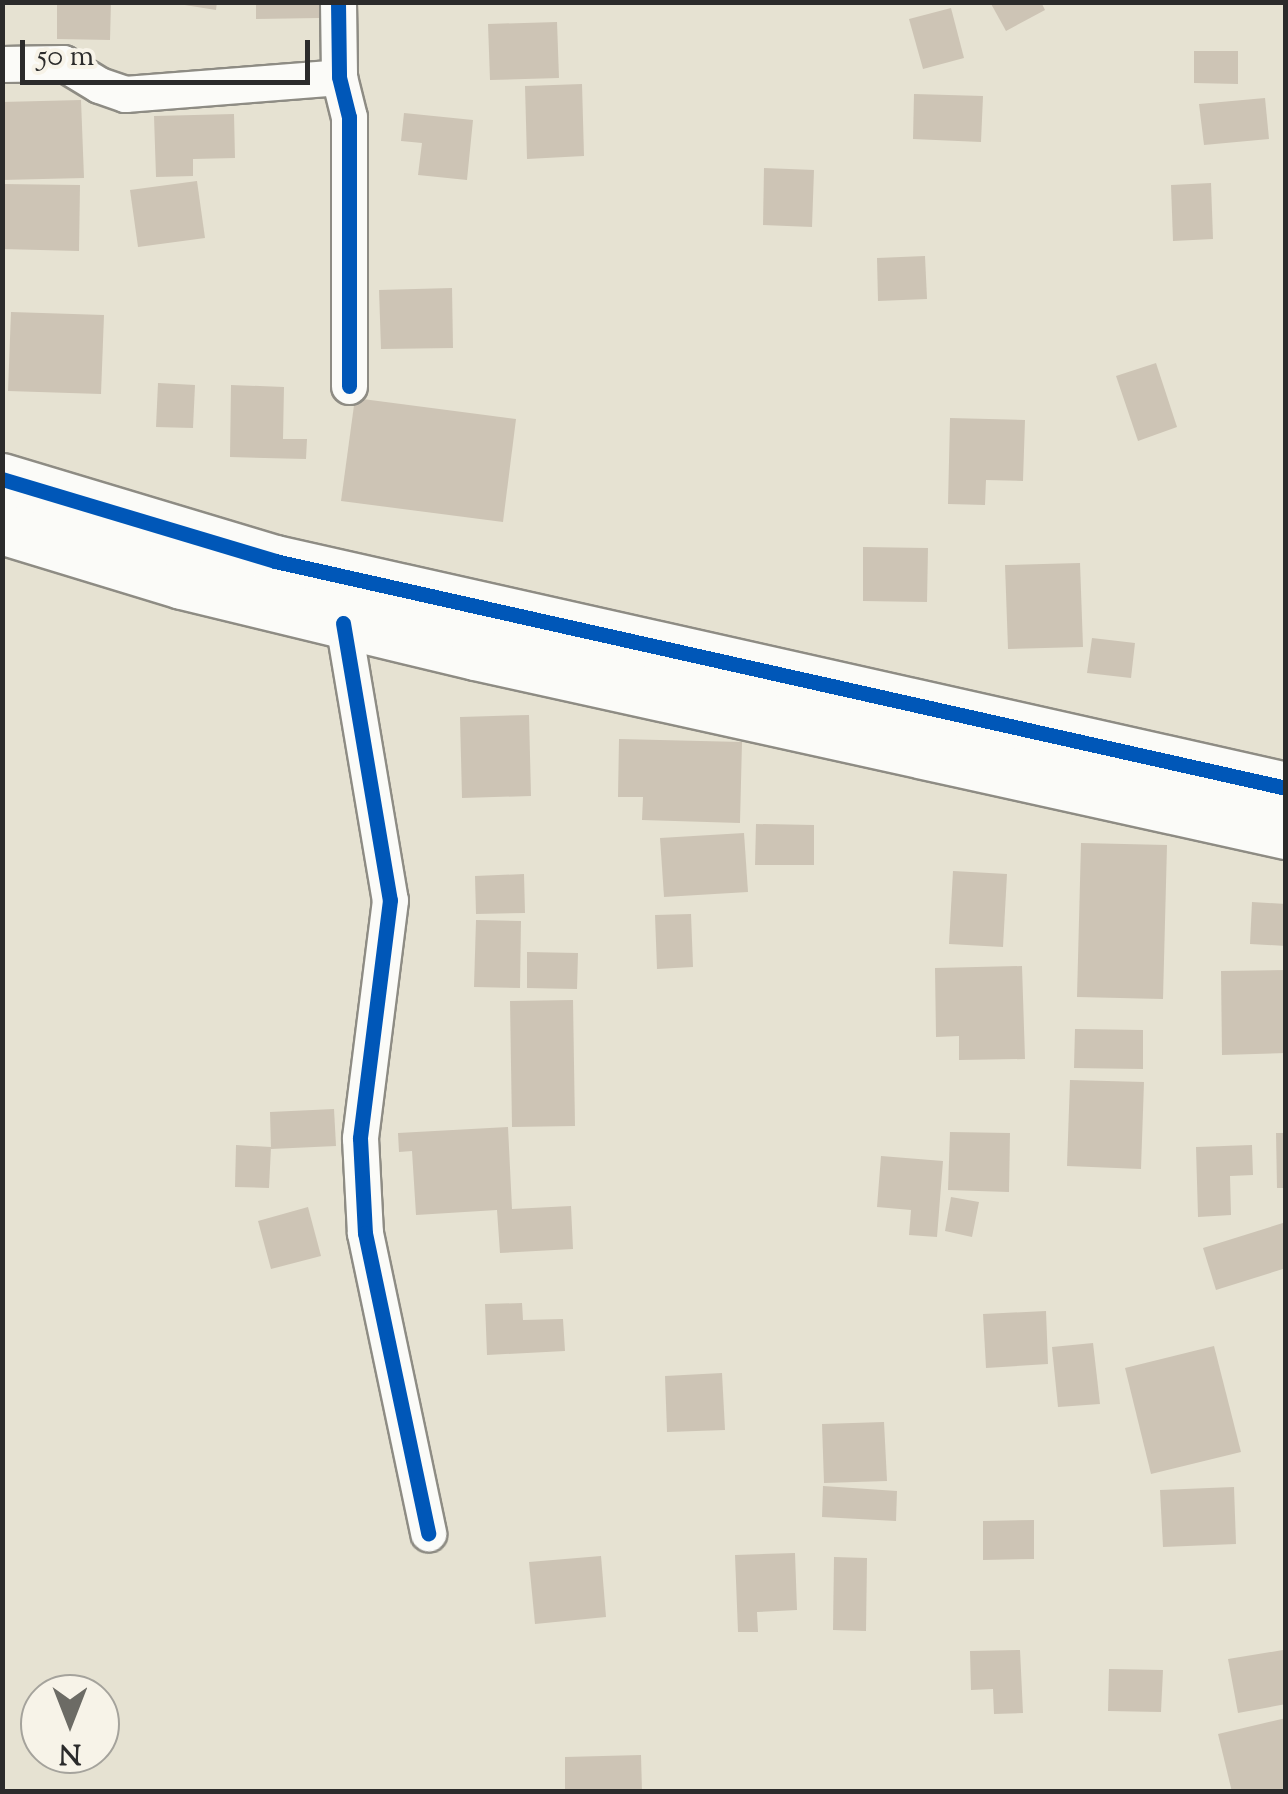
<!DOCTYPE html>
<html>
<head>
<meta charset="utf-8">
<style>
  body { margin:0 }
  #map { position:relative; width:1288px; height:1794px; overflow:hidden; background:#e6e2d2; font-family:"Sorts Mill Goudy",serif }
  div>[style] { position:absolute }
  .building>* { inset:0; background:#cdc4b5 }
  .roads { filter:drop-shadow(2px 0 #8e8c84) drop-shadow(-2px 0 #8e8c84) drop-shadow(0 2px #8e8c84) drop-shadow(0 -2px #8e8c84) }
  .street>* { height:35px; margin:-17.5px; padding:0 17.5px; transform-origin:17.5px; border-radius:17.5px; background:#fbfbf8 }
  .secondary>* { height:50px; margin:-25px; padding:0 25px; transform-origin:25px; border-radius:25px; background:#fbfbf8 }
  .cycleway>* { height:15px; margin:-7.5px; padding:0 7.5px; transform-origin:7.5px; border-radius:7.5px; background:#0057b8 }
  span { translate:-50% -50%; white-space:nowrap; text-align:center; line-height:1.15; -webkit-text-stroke:8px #f7f3e8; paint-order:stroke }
  .frame { position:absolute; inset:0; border:5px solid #2b2b2b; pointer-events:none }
  .north { position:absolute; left:20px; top:1674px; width:100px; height:100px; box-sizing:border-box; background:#f7f3e8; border:2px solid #a5a39c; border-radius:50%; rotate:180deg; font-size:28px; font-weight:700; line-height:40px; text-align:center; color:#2b2b2b }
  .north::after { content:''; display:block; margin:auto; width:35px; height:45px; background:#6c6b65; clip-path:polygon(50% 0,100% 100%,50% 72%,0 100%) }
  .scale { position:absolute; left:20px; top:40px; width:290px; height:45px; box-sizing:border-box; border:5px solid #2b2b2b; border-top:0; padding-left:12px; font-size:30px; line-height:35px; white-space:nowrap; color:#2b2b2b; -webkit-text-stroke:8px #f7f3e8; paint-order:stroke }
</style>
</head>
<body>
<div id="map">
  <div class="building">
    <div style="clip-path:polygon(57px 2px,111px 2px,110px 40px,57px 39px)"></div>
    <div style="clip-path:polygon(166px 2px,217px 2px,216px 10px)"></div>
    <div style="clip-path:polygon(256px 2px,319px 2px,319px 18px,256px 19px)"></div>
    <div style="clip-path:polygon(990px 2px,1041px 2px,1045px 10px,1006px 31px)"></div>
    <div style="clip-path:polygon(951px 8px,964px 58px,923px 69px,909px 19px)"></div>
    <div style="clip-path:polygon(557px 22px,559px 78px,490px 80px,488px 24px)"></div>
    <div style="clip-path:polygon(1194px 51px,1238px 51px,1238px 84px,1194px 83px)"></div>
    <div style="clip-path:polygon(582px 84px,584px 156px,527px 159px,525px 86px)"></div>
    <div style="clip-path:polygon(914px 94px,983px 96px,981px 142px,913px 139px)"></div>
    <div style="clip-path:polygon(1265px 98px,1269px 139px,1204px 145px,1199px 104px)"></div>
    <div style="clip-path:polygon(81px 100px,84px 178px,2px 180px,2px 102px)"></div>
    <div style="clip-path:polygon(404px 113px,473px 120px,467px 180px,418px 175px,422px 143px,401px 141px)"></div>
    <div style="clip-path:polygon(234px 114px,235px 158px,193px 159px,193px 176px,156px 177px,154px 116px)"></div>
    <div style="clip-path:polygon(764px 168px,814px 170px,812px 227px,763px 225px)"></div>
    <div style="clip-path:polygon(197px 181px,205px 238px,138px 247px,130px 190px)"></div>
    <div style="clip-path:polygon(1211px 183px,1213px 239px,1173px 241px,1171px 185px)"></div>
    <div style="clip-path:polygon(2px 184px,80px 185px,79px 251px,2px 249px)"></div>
    <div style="clip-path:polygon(925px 256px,927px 299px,878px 301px,877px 258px)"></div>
    <div style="clip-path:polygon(452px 288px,453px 348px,381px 349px,379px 290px)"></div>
    <div style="clip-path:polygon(11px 312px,104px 315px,101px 394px,8px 391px)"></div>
    <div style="clip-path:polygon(1156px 363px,1177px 427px,1138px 441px,1116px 376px)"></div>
    <div style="clip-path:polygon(158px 383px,195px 385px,193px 428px,156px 427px)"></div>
    <div style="clip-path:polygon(231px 385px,284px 387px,283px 439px,307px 439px,306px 459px,230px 457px)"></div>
    <div style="clip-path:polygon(355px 398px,516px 419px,503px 522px,341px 501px)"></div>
    <div style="clip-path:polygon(950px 418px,1025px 420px,1023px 481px,986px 480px,985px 505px,948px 504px)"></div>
    <div style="clip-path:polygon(863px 547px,928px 548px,927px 602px,863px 601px)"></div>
    <div style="clip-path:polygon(1080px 563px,1083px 647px,1008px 649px,1005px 565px)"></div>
    <div style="clip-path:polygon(1092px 638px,1135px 643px,1131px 678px,1087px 673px)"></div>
    <div style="clip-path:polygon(529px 715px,531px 796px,462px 798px,460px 717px)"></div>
    <div style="clip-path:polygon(619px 739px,742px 742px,740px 823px,642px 820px,643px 797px,618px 797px)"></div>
    <div style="clip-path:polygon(756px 824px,814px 825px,814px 865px,755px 865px)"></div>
    <div style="clip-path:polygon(744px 833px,748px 892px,664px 897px,660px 838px)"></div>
    <div style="clip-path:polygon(1081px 843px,1167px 845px,1163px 999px,1077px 997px)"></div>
    <div style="clip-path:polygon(953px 871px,1007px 874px,1003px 947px,949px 944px)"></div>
    <div style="clip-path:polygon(524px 874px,525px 913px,476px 914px,475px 876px)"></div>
    <div style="clip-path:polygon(1252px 902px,1286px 904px,1286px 946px,1250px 944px)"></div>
    <div style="clip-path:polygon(691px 914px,693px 967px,657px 969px,655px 915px)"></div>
    <div style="clip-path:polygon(476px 920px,521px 921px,520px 988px,474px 987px)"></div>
    <div style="clip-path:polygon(527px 952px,578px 953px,577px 989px,527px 988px)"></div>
    <div style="clip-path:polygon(1022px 966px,1025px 1059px,959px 1060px,959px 1036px,936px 1037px,935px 968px)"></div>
    <div style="clip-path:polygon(1286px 970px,1286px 1053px,1222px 1055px,1221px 971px)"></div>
    <div style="clip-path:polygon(573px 1000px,575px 1126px,512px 1127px,510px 1001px)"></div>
    <div style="clip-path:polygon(1075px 1029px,1143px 1030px,1143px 1069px,1074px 1068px)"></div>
    <div style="clip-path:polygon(1070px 1080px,1144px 1082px,1141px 1169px,1067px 1166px)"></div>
    <div style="clip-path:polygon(334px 1109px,336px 1146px,271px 1149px,270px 1112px)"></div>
    <div style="clip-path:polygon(508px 1127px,512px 1209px,571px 1206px,573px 1249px,500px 1253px,497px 1210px,416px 1215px,412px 1151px,399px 1152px,398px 1133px)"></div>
    <div style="clip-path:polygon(950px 1132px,1010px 1133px,1009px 1192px,948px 1190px)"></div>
    <div style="clip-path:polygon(1276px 1133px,1286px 1133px,1286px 1188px,1277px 1188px)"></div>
    <div style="clip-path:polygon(236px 1145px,271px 1147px,269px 1188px,235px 1187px)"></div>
    <div style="clip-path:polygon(1252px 1145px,1253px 1175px,1230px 1176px,1231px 1215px,1198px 1217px,1196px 1147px)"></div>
    <div style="clip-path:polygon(881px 1156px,943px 1161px,937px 1237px,909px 1235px,911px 1210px,877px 1207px)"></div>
    <div style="clip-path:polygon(951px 1197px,979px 1202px,972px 1237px,945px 1231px)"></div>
    <div style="clip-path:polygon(308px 1207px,321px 1256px,271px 1269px,258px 1221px)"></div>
    <div style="clip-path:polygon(1286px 1222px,1286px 1268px,1216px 1290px,1203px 1248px)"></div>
    <div style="clip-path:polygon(522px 1303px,523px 1320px,563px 1319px,565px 1351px,487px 1355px,485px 1304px)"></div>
    <div style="clip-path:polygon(1046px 1311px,1048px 1364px,986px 1368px,983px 1314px)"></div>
    <div style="clip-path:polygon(1093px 1343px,1100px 1404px,1058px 1407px,1052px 1347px)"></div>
    <div style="clip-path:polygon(1214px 1346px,1241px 1452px,1151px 1474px,1125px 1368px)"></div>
    <div style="clip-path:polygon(722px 1373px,725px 1430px,667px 1432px,665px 1376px)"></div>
    <div style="clip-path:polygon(884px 1422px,887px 1481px,824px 1483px,822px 1424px)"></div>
    <div style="clip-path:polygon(823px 1486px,897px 1491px,896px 1521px,822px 1517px)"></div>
    <div style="clip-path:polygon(1234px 1487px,1236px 1544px,1163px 1547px,1160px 1490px)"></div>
    <div style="clip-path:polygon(1034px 1520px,1034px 1559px,983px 1560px,983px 1521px)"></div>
    <div style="clip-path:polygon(795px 1553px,797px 1610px,757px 1612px,758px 1632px,738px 1632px,735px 1555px)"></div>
    <div style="clip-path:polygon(601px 1556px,606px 1617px,535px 1624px,529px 1562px)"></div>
    <div style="clip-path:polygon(834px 1557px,867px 1558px,866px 1631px,833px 1630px)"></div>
    <div style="clip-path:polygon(1020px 1650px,1023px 1713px,994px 1714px,993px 1689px,971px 1690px,970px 1651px)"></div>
    <div style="clip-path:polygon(1283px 1650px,1286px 1704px,1238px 1713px,1228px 1659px)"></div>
    <div style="clip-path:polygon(1109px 1669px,1163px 1670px,1161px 1712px,1108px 1711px)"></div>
    <div style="clip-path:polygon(1286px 1718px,1286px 1792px,1232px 1792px,1218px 1734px)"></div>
    <div style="clip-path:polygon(641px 1755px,642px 1792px,565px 1792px,565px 1757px)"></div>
  </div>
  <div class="roads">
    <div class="street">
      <div style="left:338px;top:2px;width:75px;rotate:89.2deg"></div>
      <div style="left:339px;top:77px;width:41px;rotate:76deg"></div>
      <div style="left:349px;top:117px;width:269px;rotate:90deg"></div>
      <div style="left:2px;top:64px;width:61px;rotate:-0.9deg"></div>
      <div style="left:63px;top:63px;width:42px;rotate:31.4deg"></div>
      <div style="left:99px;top:85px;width:28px;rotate:19deg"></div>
      <div style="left:125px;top:94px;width:215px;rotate:-4.5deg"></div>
      <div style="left:343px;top:623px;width:281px;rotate:80.4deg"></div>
      <div style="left:390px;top:900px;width:240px;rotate:97.2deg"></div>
      <div style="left:360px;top:1138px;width:95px;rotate:87deg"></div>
      <div style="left:365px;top:1233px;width:307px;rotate:78.1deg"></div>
    </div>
    <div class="secondary">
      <div style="left:2px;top:479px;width:285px;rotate:16.7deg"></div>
      <div style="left:275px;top:561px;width:1036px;rotate:12.65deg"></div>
      <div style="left:2px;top:529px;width:188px;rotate:17deg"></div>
      <div style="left:182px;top:584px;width:302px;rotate:13.6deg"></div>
      <div style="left:476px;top:655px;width:830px;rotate:12.46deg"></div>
    </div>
  </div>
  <div class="cycleway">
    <div style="left:338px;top:2px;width:75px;rotate:89.2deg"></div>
    <div style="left:339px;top:77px;width:41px;rotate:76deg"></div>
    <div style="left:349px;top:117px;width:269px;rotate:90deg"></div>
    <div style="left:2px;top:479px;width:285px;rotate:16.7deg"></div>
    <div style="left:275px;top:561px;width:1036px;rotate:12.65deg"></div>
    <div style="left:343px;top:623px;width:281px;rotate:80.4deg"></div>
    <div style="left:390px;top:900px;width:240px;rotate:97.2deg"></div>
    <div style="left:360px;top:1138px;width:95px;rotate:87deg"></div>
    <div style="left:365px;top:1233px;width:307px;rotate:78.1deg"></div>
  </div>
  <div class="frame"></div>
  <div class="north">N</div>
  <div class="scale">50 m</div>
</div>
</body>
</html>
